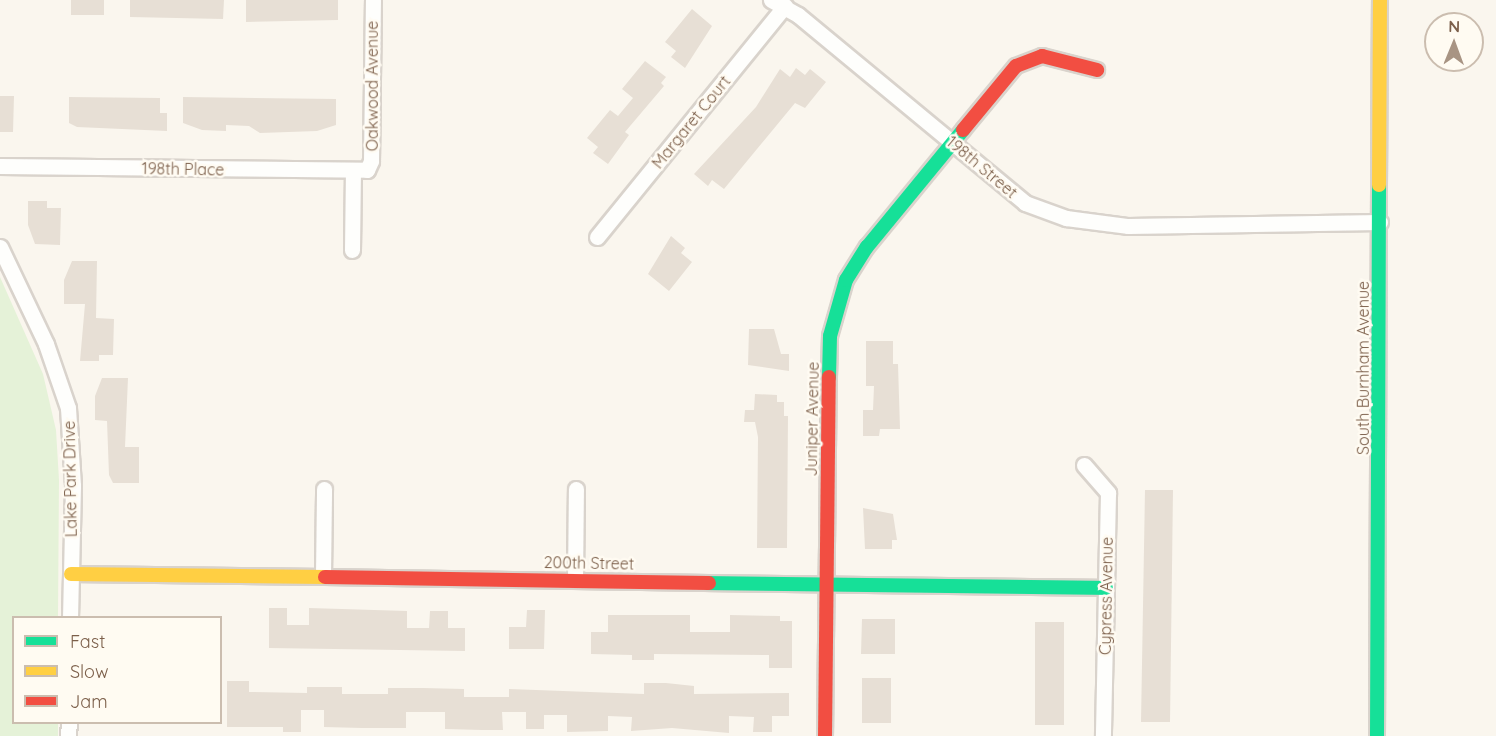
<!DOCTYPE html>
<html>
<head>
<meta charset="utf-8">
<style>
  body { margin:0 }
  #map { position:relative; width:1496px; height:736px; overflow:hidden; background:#faf6ee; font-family:Quicksand,sans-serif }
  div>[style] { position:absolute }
  .green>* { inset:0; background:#e5f2d8 }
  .building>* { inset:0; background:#e7dfd5 }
  .roads { filter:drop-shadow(2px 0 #d9d3cc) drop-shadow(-2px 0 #d9d3cc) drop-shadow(0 2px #d9d3cc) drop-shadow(0 -2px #d9d3cc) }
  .street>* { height:15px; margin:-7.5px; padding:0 7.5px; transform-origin:7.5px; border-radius:7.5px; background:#fefefc }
  .fast>* { height:14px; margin:-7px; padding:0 7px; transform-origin:7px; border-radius:7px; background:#16e098 }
  .slow>* { height:14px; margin:-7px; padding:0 7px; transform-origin:7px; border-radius:7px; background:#ffcf43 }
  .jam>* { height:14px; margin:-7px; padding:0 7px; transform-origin:7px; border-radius:7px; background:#f24e42 }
  span { translate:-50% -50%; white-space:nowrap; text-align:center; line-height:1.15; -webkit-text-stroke:5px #fffbf2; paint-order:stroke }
  .street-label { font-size:16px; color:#7c5f4a }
  .legend { position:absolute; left:12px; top:616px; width:210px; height:108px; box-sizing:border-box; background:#fffbf2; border:2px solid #cbbdaf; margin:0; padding:8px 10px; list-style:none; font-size:18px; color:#7c5f4a }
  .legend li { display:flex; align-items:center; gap:12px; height:30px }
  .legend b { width:30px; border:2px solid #cbbdaf }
  .north { position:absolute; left:1424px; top:12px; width:60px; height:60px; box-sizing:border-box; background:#fffbf2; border:2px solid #cbbdaf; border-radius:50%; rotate:1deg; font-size:16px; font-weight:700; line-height:24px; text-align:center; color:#7c5f4a }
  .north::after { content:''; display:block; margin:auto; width:21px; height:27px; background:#a89483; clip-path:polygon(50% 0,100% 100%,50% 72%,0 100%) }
</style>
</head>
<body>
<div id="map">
  <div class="green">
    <div style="clip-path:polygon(0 277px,43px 374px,56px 430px,59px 480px,58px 617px,14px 618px,14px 722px,58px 723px,58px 736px,0 736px)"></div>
  </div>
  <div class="building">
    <div style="clip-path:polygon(71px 0,104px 0,104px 15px,71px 15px)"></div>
    <div style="clip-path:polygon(130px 0,224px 0,223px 19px,130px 17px)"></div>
    <div style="clip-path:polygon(246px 0,338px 0,338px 20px,246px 22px)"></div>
    <div style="clip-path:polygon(692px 9px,712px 26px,685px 68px,671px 57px,676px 51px,665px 42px)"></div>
    <div style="clip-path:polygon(645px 61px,666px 77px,661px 83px,664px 86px,625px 132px,629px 135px,608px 164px,593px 153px,598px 147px,587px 138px,610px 110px,618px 116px,633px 98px,622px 89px)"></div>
    <div style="clip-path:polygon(796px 68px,805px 75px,810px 69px,826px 82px,805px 108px,795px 103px,724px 189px,712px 180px,708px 186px,694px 174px,756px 107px,780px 69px,790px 77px)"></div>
    <div style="clip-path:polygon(0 96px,14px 96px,13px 132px,0 132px)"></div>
    <div style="clip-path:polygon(69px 97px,160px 98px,160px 113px,167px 113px,167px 131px,77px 127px,69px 123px)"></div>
    <div style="clip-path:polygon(183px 97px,336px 99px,336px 125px,317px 131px,260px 133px,249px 126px,226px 125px,226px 131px,202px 130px,183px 123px)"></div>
    <div style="clip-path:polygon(28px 201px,47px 201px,47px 208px,61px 208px,60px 245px,35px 244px,28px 225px)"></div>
    <div style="clip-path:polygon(671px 236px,685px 248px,681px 253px,692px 262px,669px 291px,648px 274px)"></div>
    <div style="clip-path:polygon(72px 261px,97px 261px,96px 318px,114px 319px,113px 355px,99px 355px,99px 361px,80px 361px,85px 304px,64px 304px,64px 280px)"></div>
    <div style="clip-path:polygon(749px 329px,774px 329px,781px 354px,789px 354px,789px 371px,748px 365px)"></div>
    <div style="clip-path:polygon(866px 341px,893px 341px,893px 364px,898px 364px,900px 429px,880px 429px,879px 436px,863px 436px,863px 410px,873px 410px,874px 386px,866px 386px)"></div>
    <div style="clip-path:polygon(102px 378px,128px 378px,125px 447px,139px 447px,139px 483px,113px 483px,109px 475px,107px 421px,95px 420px,95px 396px)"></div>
    <div style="clip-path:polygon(755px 394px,777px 395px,777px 402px,784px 402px,784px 416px,788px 416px,787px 548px,757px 548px,758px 437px,755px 422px,744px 422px,745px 410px,754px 410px)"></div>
    <div style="clip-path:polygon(1145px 490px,1173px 490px,1170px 722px,1141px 722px)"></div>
    <div style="clip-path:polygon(863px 508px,893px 514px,897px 540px,892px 540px,892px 549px,865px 549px)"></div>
    <div style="clip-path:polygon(269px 608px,287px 608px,287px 625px,309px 625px,309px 608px,407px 611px,407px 628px,429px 628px,430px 611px,448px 611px,448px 628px,465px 628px,465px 651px,269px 648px)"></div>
    <div style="clip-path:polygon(527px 610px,545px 610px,544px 649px,509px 649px,509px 627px,526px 627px)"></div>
    <div style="clip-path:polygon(608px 615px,690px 615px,690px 632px,730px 632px,730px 615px,780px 616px,780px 621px,792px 621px,792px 668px,769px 668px,769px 655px,654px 654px,654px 660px,632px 660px,632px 655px,591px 654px,591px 632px,608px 632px)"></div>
    <div style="clip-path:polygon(862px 619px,895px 619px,895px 654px,861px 654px)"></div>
    <div style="clip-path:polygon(1035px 622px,1064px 622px,1064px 725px,1035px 725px)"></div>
    <div style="clip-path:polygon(862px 678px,891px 678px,891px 723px,862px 723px)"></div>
    <div style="clip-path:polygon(227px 681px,249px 681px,249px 692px,307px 693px,307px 687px,342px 687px,342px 694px,388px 694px,388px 688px,423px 688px,464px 689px,464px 697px,509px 697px,509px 689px,644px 694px,644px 683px,666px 683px,694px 686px,694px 694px,789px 693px,789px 716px,772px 716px,772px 732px,753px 732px,754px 717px,729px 716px,729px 733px,672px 728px,631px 731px,632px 717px,608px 716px,608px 731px,567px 732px,567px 715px,544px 715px,544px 729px,526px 729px,526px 712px,502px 712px,503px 730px,482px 730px,445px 729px,445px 712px,406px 712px,406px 728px,362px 728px,324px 727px,324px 710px,301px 710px,301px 732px,283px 732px,283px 727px,227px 727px)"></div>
  </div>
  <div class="roads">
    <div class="street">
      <div style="left:771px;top:0;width:31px;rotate:29deg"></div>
      <div style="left:798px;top:15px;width:295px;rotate:39.6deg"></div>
      <div style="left:1025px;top:203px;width:44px;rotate:20.1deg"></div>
      <div style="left:1066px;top:218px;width:63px;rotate:7.4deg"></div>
      <div style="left:1128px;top:226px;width:252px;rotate:-0.9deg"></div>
      <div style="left:0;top:166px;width:367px;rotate:0.6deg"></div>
      <div style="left:367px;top:170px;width:10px;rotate:-66deg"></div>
      <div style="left:371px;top:161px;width:161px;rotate:-89.3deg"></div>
      <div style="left:597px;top:237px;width:298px;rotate:-50.9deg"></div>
      <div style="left:0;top:247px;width:107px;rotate:64.6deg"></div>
      <div style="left:46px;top:344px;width:68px;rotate:71deg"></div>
      <div style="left:68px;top:408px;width:78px;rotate:86.3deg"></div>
      <div style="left:73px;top:486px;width:132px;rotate:91.3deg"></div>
      <div style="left:352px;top:250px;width:78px;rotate:-89.3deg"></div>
      <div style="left:1084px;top:465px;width:37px;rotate:49deg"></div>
      <div style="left:1108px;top:493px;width:243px;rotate:91.2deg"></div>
      <div style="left:323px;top:575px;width:86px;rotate:-89.3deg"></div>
      <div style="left:575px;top:579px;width:90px;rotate:-89.4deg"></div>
      <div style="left:68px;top:736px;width:14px;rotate:-86deg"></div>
    </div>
    <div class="fast">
      <div style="left:829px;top:377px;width:41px;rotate:-88.6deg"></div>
      <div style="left:830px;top:336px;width:58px;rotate:-74.1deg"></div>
      <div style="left:846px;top:280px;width:39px;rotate:-58deg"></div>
      <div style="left:867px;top:247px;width:151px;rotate:-50.6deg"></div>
      <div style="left:709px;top:583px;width:397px;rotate:0.7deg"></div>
      <div style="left:1377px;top:736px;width:551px;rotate:-89.79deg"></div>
    </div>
    <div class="slow">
      <div style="left:1379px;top:185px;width:185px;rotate:-89.7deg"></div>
      <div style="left:71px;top:574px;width:254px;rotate:0.7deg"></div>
    </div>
    <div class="jam">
      <div style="left:963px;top:130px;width:83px;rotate:-50.4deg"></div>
      <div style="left:1016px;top:66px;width:28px;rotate:-21deg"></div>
      <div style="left:1042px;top:56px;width:57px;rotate:14.3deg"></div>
      <div style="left:325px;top:577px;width:384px;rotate:0.9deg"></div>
      <div style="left:825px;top:736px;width:359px;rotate:-89.4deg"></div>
    </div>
  </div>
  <div class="street-label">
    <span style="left:372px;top:86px;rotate:-90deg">Oakwood Avenue</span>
    <span style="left:691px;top:122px;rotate:-51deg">Margaret Court</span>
    <span style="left:982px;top:167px;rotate:40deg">198th Street</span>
    <span style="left:183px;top:169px;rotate:1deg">198th Place</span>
    <span style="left:1363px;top:368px;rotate:-90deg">South Burnham Avenue</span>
    <span style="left:812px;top:419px;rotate:-89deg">Juniper Avenue</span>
    <span style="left:70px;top:479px;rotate:-91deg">Lake Park Drive</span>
    <span style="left:589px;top:563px;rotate:1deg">200th Street</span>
    <span style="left:1106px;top:596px;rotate:-89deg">Cypress Avenue</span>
  </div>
  <ul class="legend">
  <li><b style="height:8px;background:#16e098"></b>Fast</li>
  <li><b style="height:8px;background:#ffcf43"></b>Slow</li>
  <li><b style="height:8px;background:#f24e42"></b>Jam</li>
  </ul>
  <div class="north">N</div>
</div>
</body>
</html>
